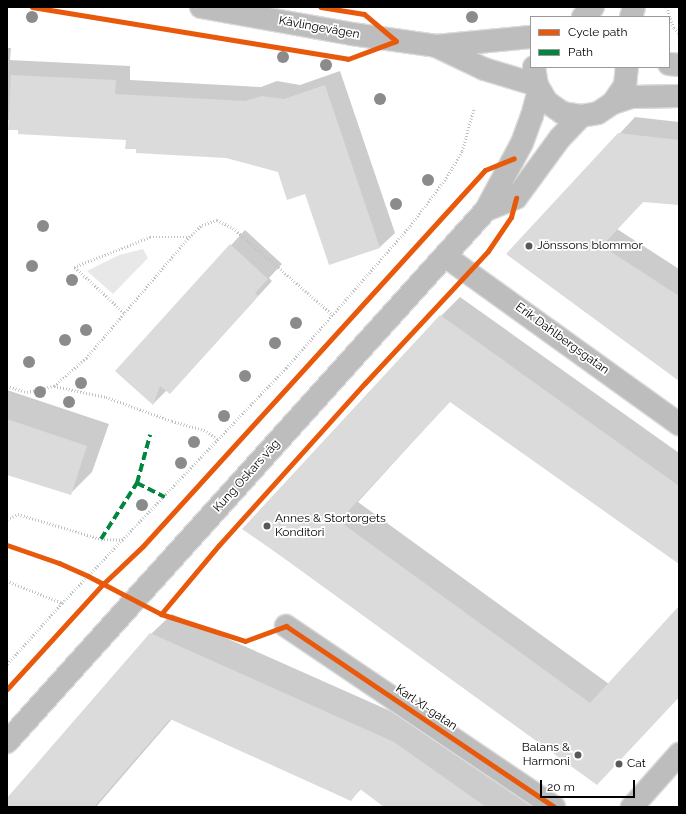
<!DOCTYPE html>
<html>
<head>
<meta charset="utf-8">
<style>
  body { margin:0 }
  #map { position:relative; width:686px; height:814px; overflow:hidden; background:#fff; font-family:Raleway,sans-serif }
  div>[style] { position:absolute }
  .green>* { inset:0; background:#e8e8e8 }
  .shadow>* { inset:0; background:#0003 }
  .building>* { inset:0; background:#dbdbdb }
  .path>* { height:2.5px; margin-top:-1.25px; transform-origin:0; background:repeating-linear-gradient(90deg,#c2c2c2 0 1px,transparent 0 3px) }
  .roads { filter:drop-shadow(1px 0 #dbdbdb) drop-shadow(-1px 0 #dbdbdb) drop-shadow(0 1px #dbdbdb) drop-shadow(0 -1px #dbdbdb) }
  .minor>* { height:22px; margin:-11px; padding:0 11px; transform-origin:11px; border-radius:11px; background:#bdbdbd }
  .major>* { height:22px; margin:-11px; padding:0 11px; transform-origin:11px; border-radius:11px; background:#bdbdbd }
  .quiet>* { height:4px; margin-top:-2px; transform-origin:0; background:repeating-linear-gradient(90deg,#00873e 0 8px,transparent 0 12px) }
  .cycleway>* { height:5px; margin:-2.5px; padding:0 2.5px; transform-origin:2.5px; border-radius:2.5px; background:#e8590c }
  .trees>* { width:12px; height:12px; margin:-6px; border-radius:50%; background:#8b8b8b }
  .dots>* { width:11px; height:11px; translate:-50% -50%; box-sizing:border-box; border:2px solid #fff; border-radius:50% }
  span { translate:-50% -50%; white-space:nowrap; text-align:center; line-height:1.15; -webkit-text-stroke:3.5px #fff; paint-order:stroke }
  .street-label { font-size:12px; color:#000 }
  .poi-label { font-size:12px; color:#000 }
  .left { translate:0 -50%; text-align:left }
  .right { translate:-100% -50%; text-align:right }
  .frame { position:absolute; inset:0; border:8px solid #000; pointer-events:none }
  .legend { position:absolute; left:530px; top:16px; width:140px; height:52px; box-sizing:border-box; background:#fff; border:1px solid #999; margin:0; padding:5px 7px; list-style:none; font-size:12px; color:#000 }
  .legend li { display:flex; align-items:center; gap:8px; height:20px }
  .legend b { width:20px; border:1px solid #999 }
  .scale { position:absolute; left:540px; top:780px; width:95px; height:18px; box-sizing:border-box; border:2px solid #000; border-top:0; padding-left:5px; font-size:12px; line-height:14px; white-space:nowrap; color:#000; -webkit-text-stroke:3px #fff; paint-order:stroke }
</style>
</head>
<body>
<div id="map">
  <div class="green">
    <div style="clip-path:polygon(143px 249px,148px 258px,113px 294px,87px 271px,119px 255px)"></div>
  </div>
  <div class="shadow">
    <div style="clip-path:polygon(7px 48px,11px 48px,10px 60px,130px 66px,130px 80px,261px 87px,277px 81px,300px 85px,340px 71px,395px 233px,380px 247px,330px 264px,306px 193px,278px 171px,226px 157px,137px 148px,127px 139px,7px 120px)"></div>
    <div style="clip-path:polygon(635px 117px,679px 122px,679px 204px,644px 201px,617px 229px,679px 269px,679px 380px,508px 254px)"></div>
    <div style="clip-path:polygon(245px 230px,282px 264px,269px 278px,272px 281px,184px 378px,170px 393px,167px 390px,153px 404px,116px 371px)"></div>
    <div style="clip-path:polygon(460px 297px,679px 453px,679px 563px,450px 401px,358px 502px,609px 684px,679px 607px,679px 697px,597px 784px,279px 553px,441px 316px)"></div>
    <div style="clip-path:polygon(7px 390px,109px 424px,92px 472px,70px 494px,7px 474px)"></div>
    <div style="clip-path:polygon(172px 614px,415px 722px,535px 807px,385px 807px,361px 789px,351px 800px,172px 719px,96px 807px,7px 807px,7px 800px,151px 634px)"></div>
  </div>
  <div class="building">
    <div style="clip-path:polygon(11px 75px,116px 80px,115px 94px,245px 101px,262px 96px,284px 99px,325px 85px,380px 248px,329px 265px,305px 194px,287px 200px,278px 172px,226px 158px,136px 153px,136px 149px,125px 149px,126px 140px,18px 134px,18px 130px,8px 130px)"></div>
    <div style="clip-path:polygon(618px 133px,679px 140px,679px 205px,643px 202px,602px 246px,679px 296px,679px 381px,506px 254px)"></div>
    <div style="clip-path:polygon(230px 244px,268px 279px,255px 293px,258px 296px,170px 394px,160px 386px,153px 405px,115px 371px)"></div>
    <div style="clip-path:polygon(440px 315px,679px 486px,679px 564px,450px 402px,339px 521px,590px 703px,679px 606px,679px 697px,597px 785px,278px 554px,242px 529px)"></div>
    <div style="clip-path:polygon(7px 419px,87px 446px,71px 495px,7px 475px)"></div>
    <div style="clip-path:polygon(150px 633px,394px 742px,486px 807px,384px 807px,360px 789px,351px 801px,170px 719px,94px 807px,7px 807px,7px 798px)"></div>
  </div>
  <div class="path">
    <div style="left:667px;top:7px;width:22px;rotate:72deg"></div>
    <div style="left:674px;top:28px;width:7px;rotate:45deg"></div>
    <div style="left:124px;top:313px;width:68px;rotate:-137.4deg"></div>
    <div style="left:74px;top:267px;width:82px;rotate:-21.5deg"></div>
    <div style="left:150px;top:237px;width:39px"></div>
    <div style="left:7px;top:386px;width:21px;rotate:17deg"></div>
    <div style="left:27px;top:392px;width:28px;rotate:-13deg"></div>
    <div style="left:54px;top:386px;width:43px;rotate:-41.2deg"></div>
    <div style="left:86px;top:358px;width:159px;rotate:-49.6deg"></div>
    <div style="left:189px;top:237px;width:18px;rotate:-43deg"></div>
    <div style="left:202px;top:225px;width:16px;rotate:-18deg"></div>
    <div style="left:217px;top:220px;width:18px;rotate:27deg"></div>
    <div style="left:233px;top:228px;width:133px;rotate:41deg"></div>
    <div style="left:54px;top:386px;width:53px;rotate:11.9deg"></div>
    <div style="left:106px;top:397px;width:70px;rotate:20deg"></div>
    <div style="left:172px;top:421px;width:36px;rotate:16deg"></div>
    <div style="left:207px;top:431px;width:14px;rotate:39deg"></div>
    <div style="left:7px;top:519px;width:12px;rotate:-24deg"></div>
    <div style="left:18px;top:514px;width:87px;rotate:16.8deg"></div>
    <div style="left:101px;top:539px;width:23px;rotate:2deg"></div>
    <div style="left:7px;top:581px;width:59px;rotate:21.8deg"></div>
    <div style="left:7px;top:664px;width:82px;rotate:-48deg"></div>
    <div style="left:62px;top:603px;width:325px;rotate:-46.4deg"></div>
    <div style="left:286px;top:368px;width:189px;rotate:-48.9deg"></div>
    <div style="left:410px;top:226px;width:60px;rotate:-53.1deg"></div>
    <div style="left:446px;top:178px;width:31px;rotate:-59deg"></div>
    <div style="left:462px;top:151px;width:45px;rotate:-74.4deg"></div>
  </div>
  <div class="roads">
    <div class="minor">
      <div style="left:669px;top:64px;width:10px;rotate:6deg"></div>
      <div style="left:613px;top:103px;width:20px;rotate:-18deg"></div>
      <div style="left:632px;top:97px;width:47px;rotate:-1.2deg"></div>
      <div style="left:445px;top:256px;width:288px;rotate:35.7deg"></div>
      <div style="left:286px;top:626px;width:323px;rotate:34deg"></div>
      <div style="left:632px;top:807px;width:71px;rotate:-48.4deg"></div>
    </div>
    <div class="major">
      <div style="left:201px;top:7px;width:153px;rotate:10.1deg"></div>
      <div style="left:352px;top:34px;width:85px;rotate:8.1deg"></div>
      <div style="left:436px;top:46px;width:95px;rotate:-5.4deg"></div>
      <div style="left:583px;top:17px;width:14px;rotate:-45deg"></div>
      <div style="left:631px;top:17px;width:10px;rotate:-73deg"></div>
      <div style="left:436px;top:46px;width:53px;rotate:25.6deg"></div>
      <div style="left:484px;top:69px;width:55px;rotate:16.8deg"></div>
      <div style="left:534px;top:67px;width:18px;rotate:81deg"></div>
      <div style="left:537px;top:85px;width:20px;rotate:60deg"></div>
      <div style="left:547px;top:102px;width:19px;rotate:35deg"></div>
      <div style="left:563px;top:113px;width:18px;rotate:9deg"></div>
      <div style="left:581px;top:116px;width:17px;rotate:-10deg"></div>
      <div style="left:598px;top:113px;width:18px;rotate:-34deg"></div>
      <div style="left:613px;top:103px;width:22px;rotate:-56deg"></div>
      <div style="left:625px;top:85px;width:18px;rotate:-84deg"></div>
      <div style="left:486px;top:210px;width:32px;rotate:-22deg"></div>
      <div style="left:516px;top:198px;width:74px;rotate:-53.7deg"></div>
      <div style="left:560px;top:138px;width:30px;rotate:-46deg"></div>
      <div style="left:7px;top:742px;width:716px;rotate:-48deg"></div>
      <div style="left:486px;top:210px;width:76px;rotate:-61.8deg"></div>
      <div style="left:522px;top:143px;width:29px;rotate:-70deg"></div>
      <div style="left:532px;top:116px;width:27px;rotate:-75deg"></div>
    </div>
  </div>
  <div class="quiet">
    <div style="left:137px;top:483px;width:31px;rotate:27deg"></div>
    <div style="left:101px;top:539px;width:67px;rotate:-57.3deg"></div>
    <div style="left:137px;top:483px;width:50px;rotate:-74.8deg"></div>
  </div>
  <div class="cycleway">
    <div style="left:32px;top:7px;width:320px;rotate:9.3deg"></div>
    <div style="left:348px;top:59px;width:51px;rotate:-20.6deg"></div>
    <div style="left:396px;top:41px;width:42px;rotate:-139.8deg"></div>
    <div style="left:364px;top:14px;width:44px;rotate:-170.8deg"></div>
    <div style="left:7px;top:545px;width:55px;rotate:19.1deg"></div>
    <div style="left:59px;top:563px;width:32px;rotate:24deg"></div>
    <div style="left:88px;top:576px;width:82px;rotate:27.5deg"></div>
    <div style="left:161px;top:614px;width:88px;rotate:17.8deg"></div>
    <div style="left:245px;top:641px;width:44px;rotate:-20.1deg"></div>
    <div style="left:286px;top:626px;width:323px;rotate:34deg"></div>
    <div style="left:161px;top:614px;width:90px;rotate:-50deg"></div>
    <div style="left:219px;top:545px;width:218px;rotate:-48deg"></div>
    <div style="left:365px;top:383px;width:180px;rotate:-47deg"></div>
    <div style="left:488px;top:251px;width:41px;rotate:-55.9deg"></div>
    <div style="left:511px;top:217px;width:20px;rotate:-75deg"></div>
    <div style="left:7px;top:689px;width:142px;rotate:-47.6deg"></div>
    <div style="left:103px;top:584px;width:55px;rotate:-43.5deg"></div>
    <div style="left:143px;top:546px;width:508px;rotate:-47.71deg"></div>
    <div style="left:485px;top:170px;width:31px;rotate:-22deg"></div>
  </div>
  <div class="trees">
    <div style="left:32px;top:17px"></div>
    <div style="left:472px;top:17px"></div>
    <div style="left:283px;top:57px"></div>
    <div style="left:326px;top:65px"></div>
    <div style="left:380px;top:99px"></div>
    <div style="left:428px;top:180px"></div>
    <div style="left:396px;top:204px"></div>
    <div style="left:43px;top:226px"></div>
    <div style="left:32px;top:266px"></div>
    <div style="left:72px;top:280px"></div>
    <div style="left:296px;top:323px"></div>
    <div style="left:86px;top:330px"></div>
    <div style="left:65px;top:340px"></div>
    <div style="left:275px;top:343px"></div>
    <div style="left:29px;top:362px"></div>
    <div style="left:245px;top:376px"></div>
    <div style="left:81px;top:383px"></div>
    <div style="left:40px;top:392px"></div>
    <div style="left:69px;top:402px"></div>
    <div style="left:224px;top:416px"></div>
    <div style="left:194px;top:442px"></div>
    <div style="left:181px;top:463px"></div>
    <div style="left:142px;top:505px"></div>
  </div>
  <div class="dots">
    <div style="left:529px;top:246px;background:#595959"></div>
    <div style="left:267px;top:526px;background:#595959"></div>
    <div style="left:578px;top:755px;background:#595959"></div>
    <div style="left:619px;top:764px;background:#595959"></div>
  </div>
  <div class="street-label">
    <span style="left:319px;top:28px;rotate:10deg">Kävlingevägen</span>
    <span style="left:562px;top:339px;rotate:36deg">Erik Dahlbergsgatan</span>
    <span style="left:247px;top:476px;rotate:-48deg">Kung Oskars väg</span>
    <span style="left:426px;top:708px;rotate:34deg">Karl XI-gatan</span>
  </div>
  <div class="poi-label">
    <span class="left" style="left:537px;top:246px">Jönssons blommor</span>
    <span class="left" style="left:275px;top:526px">Annes &amp; Stortorgets<br>Konditori</span>
    <span class="right" style="left:570px;top:755px">Balans &amp;<br>Harmoni</span>
    <span class="left" style="left:627px;top:764px">Cat</span>
  </div>
  <div class="frame"></div>
  <ul class="legend">
  <li><b style="height:5px;background:#e8590c"></b>Cycle path</li>
  <li><b style="height:5px;background:#00873e"></b>Path</li>
  </ul>
  <div class="scale">20 m</div>
</div>
</body>
</html>
